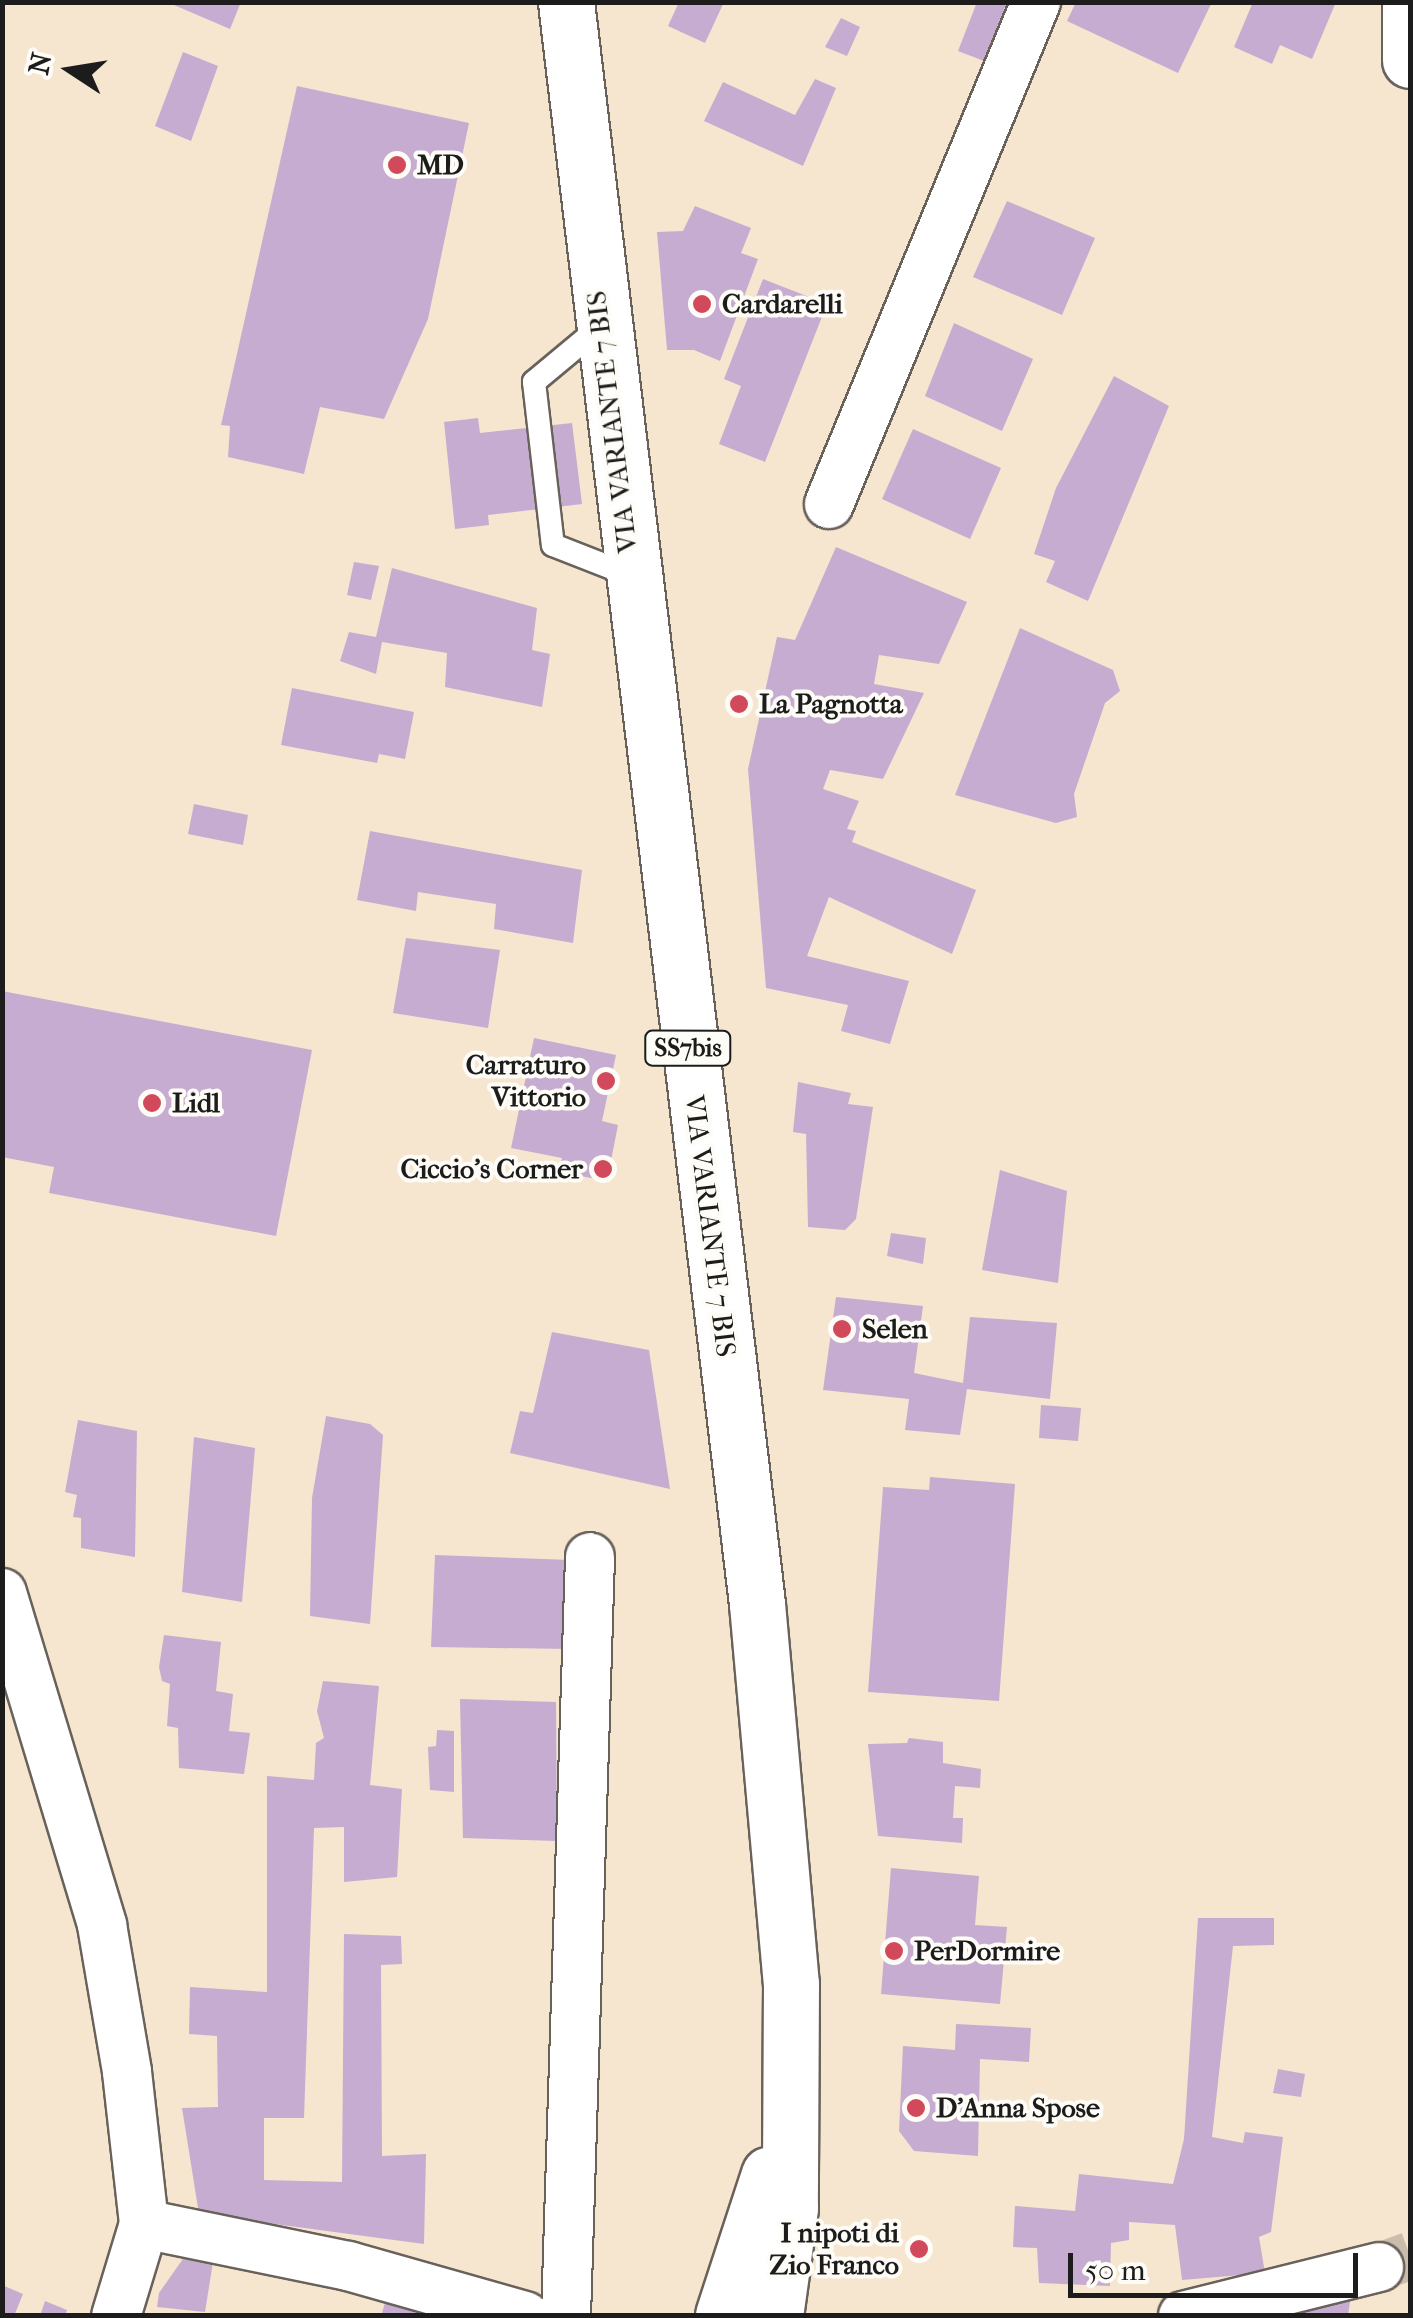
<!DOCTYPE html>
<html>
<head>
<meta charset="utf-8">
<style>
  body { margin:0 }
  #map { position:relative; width:1413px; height:2318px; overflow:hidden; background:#f6e5cf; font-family:"IM FELL French Canon",serif }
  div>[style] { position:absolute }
  .building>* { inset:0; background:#c7acd2 }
  .minor-tunnel>* { height:48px; margin-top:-24px; transform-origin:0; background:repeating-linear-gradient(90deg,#cabdab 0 48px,transparent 0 72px) }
  .roads { filter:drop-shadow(2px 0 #68625b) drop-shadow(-2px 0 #68625b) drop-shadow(0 2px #68625b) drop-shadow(0 -2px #68625b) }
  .service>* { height:22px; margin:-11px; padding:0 11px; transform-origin:11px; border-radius:11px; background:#fff }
  .minor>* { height:48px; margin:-24px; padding:0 24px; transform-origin:24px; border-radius:24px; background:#fff }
  .primary>* { height:55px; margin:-27.5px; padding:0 27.5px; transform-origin:27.5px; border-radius:27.5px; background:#fff }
  .motorway>* { height:55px; margin:-27.5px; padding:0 27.5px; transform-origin:27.5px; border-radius:27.5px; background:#fff }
  .dots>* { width:28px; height:28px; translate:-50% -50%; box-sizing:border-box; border:5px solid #fdfcf7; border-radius:50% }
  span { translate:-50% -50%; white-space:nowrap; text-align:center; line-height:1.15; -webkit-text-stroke:8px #fdfcf7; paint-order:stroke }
  .shield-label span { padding:2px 8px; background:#fdfcf7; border:2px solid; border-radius:8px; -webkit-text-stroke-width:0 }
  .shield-label { font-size:25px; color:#1c1c1c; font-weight:700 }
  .poi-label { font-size:28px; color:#1c1c1c; font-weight:700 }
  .left { translate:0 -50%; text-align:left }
  .right { translate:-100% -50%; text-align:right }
  .street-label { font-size:28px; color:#1c1c1c }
  .frame { position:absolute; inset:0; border:5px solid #1c1c1c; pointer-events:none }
  .north { position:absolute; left:20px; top:20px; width:100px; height:100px; -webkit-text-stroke:8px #fdfcf7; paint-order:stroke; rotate:282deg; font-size:28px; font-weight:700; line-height:40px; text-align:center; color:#1c1c1c }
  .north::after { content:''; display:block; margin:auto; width:35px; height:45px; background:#1c1c1c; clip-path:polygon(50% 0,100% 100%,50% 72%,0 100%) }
  .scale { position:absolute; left:1068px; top:2253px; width:290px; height:45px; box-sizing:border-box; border:5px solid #1c1c1c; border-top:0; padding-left:12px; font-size:30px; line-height:35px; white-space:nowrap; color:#1c1c1c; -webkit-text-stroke:8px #fdfcf7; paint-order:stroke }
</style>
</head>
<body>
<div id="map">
  <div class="building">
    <div style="clip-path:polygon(167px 2px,241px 2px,230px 29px)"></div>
    <div style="clip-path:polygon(679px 2px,724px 2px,705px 43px,668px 26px)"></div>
    <div style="clip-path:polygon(977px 2px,1007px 2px,984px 61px,958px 51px)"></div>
    <div style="clip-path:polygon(1076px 2px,1212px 2px,1178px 73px,1067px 21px)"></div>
    <div style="clip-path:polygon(1253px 2px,1336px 2px,1312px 59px,1280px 45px,1272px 64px,1234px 47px)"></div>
    <div style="clip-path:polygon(841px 18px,860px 27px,847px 56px,825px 47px)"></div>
    <div style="clip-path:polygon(183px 52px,218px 66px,191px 141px,155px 126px)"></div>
    <div style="clip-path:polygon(815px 79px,836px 88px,803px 166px,704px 121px,723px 82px,795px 115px)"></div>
    <div style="clip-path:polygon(297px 86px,469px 123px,428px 319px,384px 419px,320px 407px,304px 474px,228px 457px,230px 426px,221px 425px)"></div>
    <div style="clip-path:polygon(1007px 201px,1095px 238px,1062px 315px,973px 277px)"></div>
    <div style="clip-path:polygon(695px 206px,751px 228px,741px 253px,758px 259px,720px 361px,694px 350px,667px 350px,657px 232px,683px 231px)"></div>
    <div style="clip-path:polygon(763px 279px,827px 304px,765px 462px,719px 444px,741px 386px,724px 379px)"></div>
    <div style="clip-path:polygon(954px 323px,1033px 359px,1002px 431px,925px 396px)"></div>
    <div style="clip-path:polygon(1114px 376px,1169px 406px,1088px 601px,1046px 582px,1055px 561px,1034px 554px,1056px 488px)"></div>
    <div style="clip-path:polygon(478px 418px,480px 433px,572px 423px,582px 504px,488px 515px,489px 525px,455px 529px,444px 422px)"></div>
    <div style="clip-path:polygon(913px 429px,1001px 468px,970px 539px,882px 499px)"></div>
    <div style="clip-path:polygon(836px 547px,967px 602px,939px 664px,879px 655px,874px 684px,924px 693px,883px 779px,830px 770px,823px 789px,859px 801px,847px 829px,856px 831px,852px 842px,976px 890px,952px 954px,829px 897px,807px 956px,909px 981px,890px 1044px,841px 1031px,848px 1005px,766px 988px,748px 769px,777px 637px,795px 640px)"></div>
    <div style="clip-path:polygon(354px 562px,379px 566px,371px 600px,347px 595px)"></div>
    <div style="clip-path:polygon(392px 568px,537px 608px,532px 650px,550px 654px,542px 707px,445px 687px,447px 653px,382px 642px,376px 674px,340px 661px,349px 632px,376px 637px)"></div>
    <div style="clip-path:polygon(1020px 628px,1113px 670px,1120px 691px,1105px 703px,1074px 794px,1077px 817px,1056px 823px,955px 795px)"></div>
    <div style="clip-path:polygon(292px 688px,414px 712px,405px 759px,379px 754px,377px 763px,281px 745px)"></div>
    <div style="clip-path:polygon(194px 804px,248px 815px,243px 845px,188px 834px)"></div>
    <div style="clip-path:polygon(370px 831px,582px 870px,573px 943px,494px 929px,496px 904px,418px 892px,416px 911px,357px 900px)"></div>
    <div style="clip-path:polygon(406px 938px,500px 950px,488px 1028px,393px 1013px)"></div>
    <div style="clip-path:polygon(2px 991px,312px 1050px,276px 1236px,49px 1193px,54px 1167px,2px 1157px)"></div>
    <div style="clip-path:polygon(534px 1038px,616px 1055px,602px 1121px,618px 1125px,607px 1181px,559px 1172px,562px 1158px,511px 1148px)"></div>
    <div style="clip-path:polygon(798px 1082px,851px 1093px,848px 1104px,873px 1107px,856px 1219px,845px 1230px,808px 1227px,806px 1134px,793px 1132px)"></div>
    <div style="clip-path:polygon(1000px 1170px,1067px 1191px,1058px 1283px,982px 1270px)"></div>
    <div style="clip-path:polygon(891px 1233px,926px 1238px,923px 1264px,887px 1256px)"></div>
    <div style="clip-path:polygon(836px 1297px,923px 1306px,914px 1373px,963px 1383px,970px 1317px,1057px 1323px,1050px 1399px,967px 1389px,960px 1435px,905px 1430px,909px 1399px,823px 1390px)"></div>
    <div style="clip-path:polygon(552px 1332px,649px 1350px,670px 1489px,510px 1453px,520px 1411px,533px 1413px)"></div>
    <div style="clip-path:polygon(1041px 1405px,1081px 1408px,1078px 1441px,1039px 1438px)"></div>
    <div style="clip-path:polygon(326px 1416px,370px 1424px,383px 1435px,370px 1624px,310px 1616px,312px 1498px)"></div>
    <div style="clip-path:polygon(78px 1420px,137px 1431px,135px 1557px,81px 1548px,81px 1518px,73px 1517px,77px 1495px,65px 1492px)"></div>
    <div style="clip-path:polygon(194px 1437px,255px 1448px,242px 1602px,182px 1592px)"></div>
    <div style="clip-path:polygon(930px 1477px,1015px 1484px,999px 1701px,868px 1692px,883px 1487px,929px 1490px)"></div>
    <div style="clip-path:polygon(435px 1555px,571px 1560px,569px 1649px,431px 1647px)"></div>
    <div style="clip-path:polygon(164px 1635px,221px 1642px,216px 1691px,233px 1694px,229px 1731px,250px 1733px,244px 1774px,179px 1768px,178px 1728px,167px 1726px,170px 1684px,162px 1681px,159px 1667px)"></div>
    <div style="clip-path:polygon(323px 1681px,379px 1686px,370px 1785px,402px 1789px,397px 1877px,344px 1882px,344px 1827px,314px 1828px,304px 2118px,264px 2118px,264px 2180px,342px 2182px,344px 1934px,401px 1936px,402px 1964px,381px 1965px,382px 2156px,426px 2154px,424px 2244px,199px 2214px,182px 2108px,218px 2107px,217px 2036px,189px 2034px,190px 1987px,267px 1992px,267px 1776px,314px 1780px,316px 1743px,324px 1738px,317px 1711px)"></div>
    <div style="clip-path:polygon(460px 1699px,556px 1702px,557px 1841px,463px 1838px)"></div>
    <div style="clip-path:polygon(437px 1730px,454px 1731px,454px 1792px,430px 1790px,428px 1747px,436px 1746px)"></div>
    <div style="clip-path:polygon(909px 1738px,943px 1742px,943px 1763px,981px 1769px,980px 1788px,955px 1786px,953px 1818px,963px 1818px,962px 1843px,878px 1836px,868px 1744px,907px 1743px)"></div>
    <div style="clip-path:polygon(891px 1868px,979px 1876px,975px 1925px,1007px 1927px,1000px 2004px,881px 1994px)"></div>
    <div style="clip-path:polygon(1198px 1918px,1274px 1918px,1274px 1945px,1233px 1946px,1212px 2137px,1243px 2143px,1245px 2132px,1283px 2137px,1271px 2232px,1259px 2237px,1265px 2273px,1182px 2280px,1175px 2225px,1129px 2222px,1129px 2240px,1111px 2243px,1110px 2286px,1039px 2283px,1037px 2248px,1013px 2247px,1015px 2206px,1075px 2211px,1079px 2174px,1173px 2184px,1184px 2139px)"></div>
    <div style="clip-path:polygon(956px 2024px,1031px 2028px,1029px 2062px,980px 2059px,978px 2156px,914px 2151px,899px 2131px,903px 2046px,955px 2050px)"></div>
    <div style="clip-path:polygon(1278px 2069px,1305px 2074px,1301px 2097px,1273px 2093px)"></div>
    <div style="clip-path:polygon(185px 2256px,213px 2262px,205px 2312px,157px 2307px,159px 2293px)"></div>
    <div style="clip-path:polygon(2px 2285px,23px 2294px,14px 2316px,2px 2316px)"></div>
    <div style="clip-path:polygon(1352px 2287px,1348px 2316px,1259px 2316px)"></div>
    <div style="clip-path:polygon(45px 2301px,67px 2310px,65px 2316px,40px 2316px)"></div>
    <div style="clip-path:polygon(385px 2303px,423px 2315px,423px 2316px,381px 2316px)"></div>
  </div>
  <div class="minor-tunnel">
    <div style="left:1379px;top:2267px;width:33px;rotate:-20deg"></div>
  </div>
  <div class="roads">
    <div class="service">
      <div style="left:600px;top:327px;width:86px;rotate:140.2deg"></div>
      <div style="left:534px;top:382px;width:164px;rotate:83.4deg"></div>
      <div style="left:553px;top:545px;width:83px;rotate:21.3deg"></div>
    </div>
    <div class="minor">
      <div style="left:829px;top:504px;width:543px;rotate:-67.59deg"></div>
      <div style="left:2px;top:1593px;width:347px;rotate:73.2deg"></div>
      <div style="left:102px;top:1925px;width:149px;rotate:80.3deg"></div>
      <div style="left:127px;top:2072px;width:153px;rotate:83.6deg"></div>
      <div style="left:144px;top:2224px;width:96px;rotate:106.9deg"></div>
      <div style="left:144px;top:2224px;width:208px;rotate:11.6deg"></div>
      <div style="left:348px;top:2266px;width:184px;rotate:15.8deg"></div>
      <div style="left:566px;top:2316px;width:759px;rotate:-88.19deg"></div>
      <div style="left:1183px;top:2316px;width:202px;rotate:-14deg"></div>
    </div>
    <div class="primary">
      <div style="left:566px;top:2px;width:1613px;rotate:83.2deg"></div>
      <div style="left:757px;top:1604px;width:382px;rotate:84.9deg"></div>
      <div style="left:791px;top:1984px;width:224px;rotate:90.3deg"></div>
      <div style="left:790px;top:2208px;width:109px;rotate:97.9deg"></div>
      <div style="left:723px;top:2315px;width:148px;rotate:-71.9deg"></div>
    </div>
    <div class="motorway">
      <div style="left:1410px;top:2px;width:58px;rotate:90deg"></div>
    </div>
  </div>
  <div class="dots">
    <div style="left:397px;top:165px;background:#d1495b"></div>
    <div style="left:702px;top:304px;background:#d1495b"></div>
    <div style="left:739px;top:704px;background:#d1495b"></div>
    <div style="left:606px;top:1081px;background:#d1495b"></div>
    <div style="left:152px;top:1103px;background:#d1495b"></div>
    <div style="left:603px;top:1169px;background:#d1495b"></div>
    <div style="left:842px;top:1329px;background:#d1495b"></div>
    <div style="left:894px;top:1951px;background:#d1495b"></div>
    <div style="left:916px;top:2108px;background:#d1495b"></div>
    <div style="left:919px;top:2249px;background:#d1495b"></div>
  </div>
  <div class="shield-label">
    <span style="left:688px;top:1048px">SS7bis</span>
  </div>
  <div class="poi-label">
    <span class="left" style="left:417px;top:165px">MD</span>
    <span class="left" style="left:722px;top:304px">Cardarelli</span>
    <span class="left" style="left:759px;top:704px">La Pagnotta</span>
    <span class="right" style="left:586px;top:1081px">Carraturo<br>Vittorio</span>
    <span class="left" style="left:172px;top:1103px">Lidl</span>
    <span class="right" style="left:583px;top:1169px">Ciccio's Corner</span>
    <span class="left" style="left:862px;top:1329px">Selen</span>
    <span class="left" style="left:914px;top:1951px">PerDormire</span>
    <span class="left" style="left:936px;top:2108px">D'Anna Spose</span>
    <span class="right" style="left:899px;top:2249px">I nipoti di<br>Zio Franco</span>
  </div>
  <div class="street-label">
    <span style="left:612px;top:422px;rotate:-97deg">VIA VARIANTE 7 BIS</span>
    <span style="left:710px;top:1226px;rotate:83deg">VIA VARIANTE 7 BIS</span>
  </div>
  <div class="frame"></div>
  <div class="north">N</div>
  <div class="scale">50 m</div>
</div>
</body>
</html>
